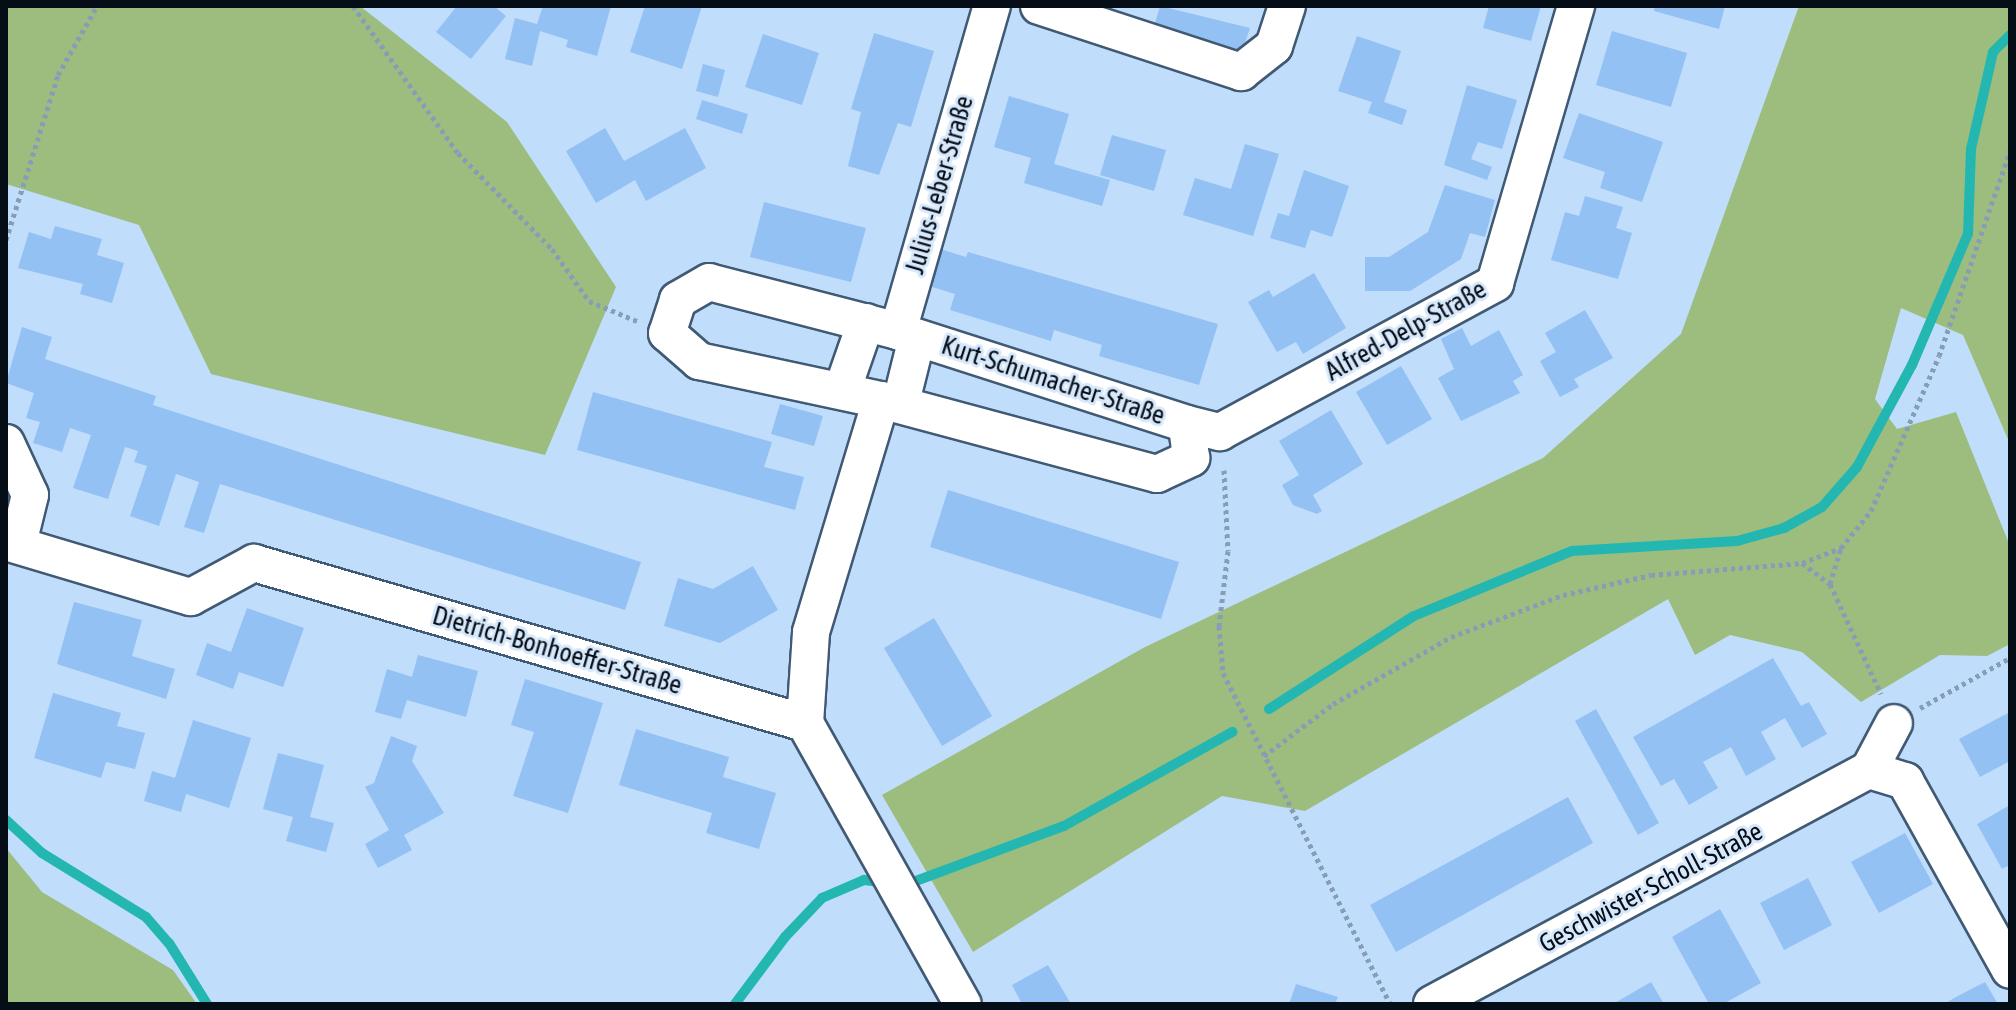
<!DOCTYPE html>
<html>
<head>
<meta charset="utf-8">
<style>
  body { margin:0 }
  #map { position:relative; width:2016px; height:1010px; overflow:hidden; background:#c0ddfc; font-family:"Asap Condensed",sans-serif }
  div>[style] { position:absolute }
  .green>* { inset:0; background:#9dbd7f }
  .stream>* { height:10px; margin:-5px; padding:0 5px; transform-origin:5px; border-radius:5px; background:#24b7b1 }
  .building>* { inset:0; background:#93c1f3 }
  .path>* { height:5px; margin-top:-2.5px; transform-origin:0; background:repeating-linear-gradient(90deg,#879db6 0 4px,transparent 0 8px) }
  .roads { filter:drop-shadow(2px 0 #415a74) drop-shadow(-2px 0 #415a74) drop-shadow(0 2px #415a74) drop-shadow(0 -2px #415a74) }
  .minor>* { height:36px; margin:-18px; padding:0 18px; transform-origin:18px; border-radius:18px; background:#fff }
  span { translate:-50% -50%; white-space:nowrap; text-align:center; line-height:1.15; -webkit-text-stroke:6px #d7e8fb; paint-order:stroke }
  .street-label { font-size:26px; color:#050d17 }
  .frame { position:absolute; inset:0; border:8px solid #050d17; pointer-events:none }
</style>
</head>
<body>
<div id="map">
  <div class="green">
    <div style="clip-path:polygon(6px 6px,360px 6px,507px 122px,616px 287px,545px 455px,211px 374px,139px 225px,6px 184px)"></div>
    <div style="clip-path:polygon(1799px 6px,2010px 6px,2010px 444px,1963px 335px,1901px 308px,1875px 399px,1897px 429px,1956px 412px,2010px 546px,2010px 644px,1987px 656px,1940px 655px,1861px 702px,1802px 652px,1730px 635px,1695px 655px,1668px 599px,1305px 811px,1222px 796px,973px 952px,882px 795px,1145px 647px,1543px 458px,1681px 334px)"></div>
    <div style="clip-path:polygon(6px 848px,42px 892px,173px 970px,197px 1004px,6px 1004px)"></div>
  </div>
  <div class="stream">
    <div style="left:1269px;top:709px;width:172px;rotate:-32.7deg"></div>
    <div style="left:1414px;top:616px;width:171px;rotate:-22.4deg"></div>
    <div style="left:1572px;top:551px;width:165px;rotate:-3.5deg"></div>
    <div style="left:1737px;top:541px;width:49px;rotate:-15.5deg"></div>
    <div style="left:1784px;top:528px;width:43px;rotate:-28.9deg"></div>
    <div style="left:1822px;top:507px;width:53px;rotate:-48.8deg"></div>
    <div style="left:1857px;top:467px;width:116px;rotate:-61.7deg"></div>
    <div style="left:1912px;top:365px;width:142px;rotate:-66.9deg"></div>
    <div style="left:1968px;top:234px;width:85px;rotate:-88deg"></div>
    <div style="left:1971px;top:149px;width:99px;rotate:-77.2deg"></div>
    <div style="left:1993px;top:52px;width:24px;rotate:-45deg"></div>
    <div style="left:6px;top:820px;width:49px;rotate:42.5deg"></div>
    <div style="left:42px;top:853px;width:122px;rotate:31.6deg"></div>
    <div style="left:146px;top:917px;width:35px;rotate:49deg"></div>
    <div style="left:169px;top:943px;width:72px;rotate:58.1deg"></div>
    <div style="left:905px;top:885px;width:170px;rotate:-20.4deg"></div>
    <div style="left:1064px;top:826px;width:193px;rotate:-29.2deg"></div>
    <div style="left:735px;top:1004px;width:84px;rotate:-53.3deg"></div>
    <div style="left:785px;top:937px;width:54px;rotate:-46.5deg"></div>
    <div style="left:822px;top:898px;width:46px;rotate:-23.2deg"></div>
    <div style="left:864px;top:880px;width:17px;rotate:7deg"></div>
  </div>
  <div class="building">
    <div style="clip-path:polygon(457px 6px,494px 6px,506px 16px,471px 59px,436px 32px)"></div>
    <div style="clip-path:polygon(543px 6px,611px 6px,597px 56px,566px 47px,568px 40px,540px 31px,532px 66px,505px 59px,515px 18px,537px 24px)"></div>
    <div style="clip-path:polygon(645px 6px,702px 6px,682px 69px,630px 52px)"></div>
    <div style="clip-path:polygon(1160px 6px,1250px 28px,1241px 55px,1153px 30px)"></div>
    <div style="clip-path:polygon(1489px 6px,1541px 6px,1531px 41px,1483px 28px)"></div>
    <div style="clip-path:polygon(1655px 6px,1725px 6px,1719px 29px,1654px 11px)"></div>
    <div style="clip-path:polygon(1612px 31px,1687px 53px,1671px 107px,1596px 85px)"></div>
    <div style="clip-path:polygon(874px 33px,934px 51px,911px 127px,898px 123px,879px 175px,848px 166px,861px 112px,851px 109px)"></div>
    <div style="clip-path:polygon(763px 34px,819px 53px,802px 105px,745px 87px)"></div>
    <div style="clip-path:polygon(1357px 36px,1401px 51px,1384px 102px,1407px 110px,1402px 125px,1368px 113px,1372px 102px,1338px 91px)"></div>
    <div style="clip-path:polygon(703px 64px,725px 70px,718px 97px,696px 91px)"></div>
    <div style="clip-path:polygon(1467px 85px,1517px 100px,1502px 149px,1478px 142px,1471px 159px,1492px 167px,1487px 180px,1444px 165px)"></div>
    <div style="clip-path:polygon(1009px 96px,1069px 114px,1054px 164px,1110px 180px,1102px 206px,1024px 183px,1031px 158px,994px 147px)"></div>
    <div style="clip-path:polygon(702px 100px,748px 114px,742px 134px,696px 119px)"></div>
    <div style="clip-path:polygon(1579px 113px,1663px 142px,1642px 202px,1600px 188px,1605px 172px,1563px 158px)"></div>
    <div style="clip-path:polygon(605px 128px,624px 161px,685px 128px,706px 168px,646px 201px,635px 180px,596px 203px,566px 151px)"></div>
    <div style="clip-path:polygon(1112px 135px,1166px 150px,1154px 191px,1100px 175px)"></div>
    <div style="clip-path:polygon(1245px 144px,1279px 154px,1253px 236px,1183px 215px,1195px 178px,1231px 189px)"></div>
    <div style="clip-path:polygon(1304px 170px,1349px 186px,1332px 237px,1311px 230px,1305px 248px,1270px 238px,1278px 213px,1289px 216px)"></div>
    <div style="clip-path:polygon(1445px 185px,1495px 200px,1485px 237px,1470px 233px,1461px 259px,1410px 291px,1365px 291px,1365px 257px,1389px 257px,1428px 232px)"></div>
    <div style="clip-path:polygon(1585px 196px,1623px 207px,1616px 228px,1632px 233px,1618px 279px,1551px 260px,1565px 212px,1579px 216px)"></div>
    <div style="clip-path:polygon(764px 202px,866px 228px,851px 282px,750px 257px)"></div>
    <div style="clip-path:polygon(55px 226px,102px 239px,97px 255px,124px 263px,112px 303px,80px 294px,83px 284px,18px 268px,29px 232px,51px 239px)"></div>
    <div style="clip-path:polygon(940px 249px,966px 257px,968px 252px,1218px 324px,1199px 385px,1099px 356px,1102px 345px,1054px 330px,1051px 341px,950px 310px,955px 294px,929px 286px)"></div>
    <div style="clip-path:polygon(1314px 273px,1346px 328px,1303px 354px,1296px 342px,1277px 352px,1248px 302px,1269px 290px,1273px 297px)"></div>
    <div style="clip-path:polygon(1585px 310px,1613px 358px,1574px 379px,1579px 387px,1560px 397px,1540px 361px,1556px 352px,1545px 333px)"></div>
    <div style="clip-path:polygon(22px 327px,52px 337px,45px 359px,156px 396px,153px 405px,641px 562px,625px 610px,220px 484px,204px 533px,184px 527px,199px 482px,176px 474px,159px 526px,130px 516px,147px 466px,134px 462px,138px 451px,125px 447px,108px 499px,73px 488px,91px 435px,70px 428px,62px 452px,33px 443px,40px 422px,26px 418px,34px 393px,6px 383px)"></div>
    <div style="clip-path:polygon(1462px 328px,1471px 346px,1499px 330px,1523px 375px,1513px 381px,1520px 393px,1461px 421px,1438px 378px,1454px 369px,1441px 339px)"></div>
    <div style="clip-path:polygon(1401px 366px,1432px 419px,1387px 445px,1356px 392px)"></div>
    <div style="clip-path:polygon(593px 392px,772px 442px,764px 467px,804px 477px,795px 510px,577px 450px)"></div>
    <div style="clip-path:polygon(780px 404px,823px 416px,814px 446px,771px 434px)"></div>
    <div style="clip-path:polygon(1331px 410px,1363px 464px,1313px 495px,1322px 511px,1317px 514px,1293px 505px,1282px 485px,1299px 475px,1279px 441px)"></div>
    <div style="clip-path:polygon(948px 490px,1179px 562px,1161px 619px,930px 547px)"></div>
    <div style="clip-path:polygon(753px 566px,778px 610px,720px 643px,664px 626px,678px 578px,713px 589px)"></div>
    <div style="clip-path:polygon(74px 602px,142px 620px,132px 656px,175px 669px,166px 699px,57px 664px)"></div>
    <div style="clip-path:polygon(247px 608px,304px 628px,283px 687px,239px 672px,233px 689px,196px 675px,207px 643px,231px 652px)"></div>
    <div style="clip-path:polygon(934px 618px,992px 716px,942px 746px,884px 648px)"></div>
    <div style="clip-path:polygon(418px 655px,478px 671px,466px 717px,407px 700px,401px 719px,375px 712px,387px 669px,412px 677px)"></div>
    <div style="clip-path:polygon(1773px 658px,1801px 706px,1809px 702px,1827px 734px,1802px 748px,1785px 718px,1761px 732px,1776px 759px,1746px 776px,1731px 747px,1703px 762px,1718px 788px,1689px 805px,1674px 779px,1661px 786px,1633px 737px)"></div>
    <div style="clip-path:polygon(525px 679px,603px 703px,568px 813px,513px 796px,534px 732px,511px 725px)"></div>
    <div style="clip-path:polygon(53px 693px,121px 713px,117px 726px,145px 733px,135px 769px,106px 762px,101px 778px,34px 758px)"></div>
    <div style="clip-path:polygon(1596px 709px,1659px 823px,1638px 835px,1575px 721px)"></div>
    <div style="clip-path:polygon(2010px 712px,2010px 761px,1980px 777px,1959px 739px)"></div>
    <div style="clip-path:polygon(193px 720px,251px 738px,229px 808px,186px 794px,181px 812px,144px 801px,152px 771px,175px 778px)"></div>
    <div style="clip-path:polygon(636px 729px,729px 757px,723px 777px,776px 793px,759px 849px,706px 833px,712px 813px,619px 785px)"></div>
    <div style="clip-path:polygon(391px 736px,417px 746px,412px 761px,444px 813px,404px 835px,412px 850px,378px 868px,365px 844px,389px 830px,365px 787px,374px 783px)"></div>
    <div style="clip-path:polygon(278px 753px,324px 765px,310px 817px,334px 823px,326px 852px,286px 841px,293px 817px,263px 809px)"></div>
    <div style="clip-path:polygon(1568px 797px,1593px 843px,1396px 952px,1370px 905px)"></div>
    <div style="clip-path:polygon(2010px 805px,2010px 865px,2002px 869px,1977px 824px)"></div>
    <div style="clip-path:polygon(1905px 833px,1933px 884px,1879px 913px,1851px 862px)"></div>
    <div style="clip-path:polygon(1808px 878px,1832px 925px,1784px 950px,1760px 903px)"></div>
    <div style="clip-path:polygon(1720px 909px,1761px 983px,1723px 1004px,1709px 1004px,1672px 937px)"></div>
    <div style="clip-path:polygon(1048px 965px,1071px 1004px,1022px 1004px,1012px 985px)"></div>
    <div style="clip-path:polygon(1651px 982px,1664px 1004px,1613px 1004px)"></div>
    <div style="clip-path:polygon(1985px 982px,1998px 1004px,1944px 1004px,1956px 997px)"></div>
    <div style="clip-path:polygon(1296px 984px,1338px 997px,1335px 1004px,1289px 1004px)"></div>
  </div>
  <div class="path">
    <div style="left:353px;top:6px;width:181px;rotate:54.5deg"></div>
    <div style="left:458px;top:153px;width:134px;rotate:45.6deg"></div>
    <div style="left:552px;top:249px;width:64px;rotate:54.6deg"></div>
    <div style="left:589px;top:301px;width:52px;rotate:22.6deg"></div>
    <div style="left:6px;top:240px;width:173px;rotate:-72.5deg"></div>
    <div style="left:58px;top:75px;width:79px;rotate:-60.5deg"></div>
    <div style="left:1224px;top:470px;width:81px;rotate:87.2deg"></div>
    <div style="left:1228px;top:551px;width:76px;rotate:96.8deg"></div>
    <div style="left:1219px;top:626px;width:47px;rotate:85.1deg"></div>
    <div style="left:1223px;top:673px;width:371px;rotate:63.2deg"></div>
    <div style="left:1802px;top:563px;width:35px;rotate:37deg"></div>
    <div style="left:1830px;top:584px;width:121px;rotate:65.1deg"></div>
    <div style="left:1830px;top:584px;width:37px;rotate:-73deg"></div>
    <div style="left:1920px;top:708px;width:103px;rotate:-29.1deg"></div>
    <div style="left:1264px;top:756px;width:86px;rotate:-37deg"></div>
    <div style="left:1333px;top:704px;width:136px;rotate:-29.6deg"></div>
    <div style="left:1451px;top:637px;width:120px;rotate:-20.6deg"></div>
    <div style="left:1563px;top:595px;width:90px;rotate:-12.8deg"></div>
    <div style="left:1651px;top:575px;width:151px;rotate:-4.5deg"></div>
    <div style="left:1802px;top:563px;width:42px;rotate:-21deg"></div>
    <div style="left:1841px;top:548px;width:48px;rotate:-51deg"></div>
    <div style="left:1871px;top:511px;width:169px;rotate:-66.3deg"></div>
    <div style="left:1939px;top:356px;width:217px;rotate:-70.9deg"></div>
  </div>
  <div class="roads">
    <div class="minor">
      <div style="left:1039px;top:6px;width:213px;rotate:18.1deg"></div>
      <div style="left:1241px;top:72px;width:42px;rotate:-38.2deg"></div>
      <div style="left:1274px;top:46px;width:42px;rotate:-72deg"></div>
      <div style="left:898px;top:331px;width:338px;rotate:-73.9deg"></div>
      <div style="left:843px;top:388px;width:70px;rotate:-70.8deg"></div>
      <div style="left:901px;top:402px;width:66px;rotate:-76deg"></div>
      <div style="left:1187px;top:424px;width:34px;rotate:14deg"></div>
      <div style="left:1220px;top:432px;width:313px;rotate:-28.4deg"></div>
      <div style="left:1495px;top:283px;width:289px;rotate:-73.7deg"></div>
      <div style="left:6px;top:443px;width:57px;rotate:65.2deg"></div>
      <div style="left:30px;top:495px;width:50px;rotate:103.8deg"></div>
      <div style="left:6px;top:542px;width:193px;rotate:16.6deg"></div>
      <div style="left:191px;top:597px;width:72px;rotate:-28.4deg"></div>
      <div style="left:254px;top:563px;width:574px;rotate:16.19deg"></div>
      <div style="left:805px;top:723px;width:322px;rotate:60.7deg"></div>
      <div style="left:805px;top:723px;width:91px;rotate:-86.2deg"></div>
      <div style="left:811px;top:632px;width:242px;rotate:-73.2deg"></div>
      <div style="left:881px;top:400px;width:286px;rotate:15deg"></div>
      <div style="left:1157px;top:474px;width:38px;rotate:-25deg"></div>
      <div style="left:1191px;top:458px;width:34px;rotate:-97deg"></div>
      <div style="left:1187px;top:424px;width:304px;rotate:-162.2deg"></div>
      <div style="left:898px;top:331px;width:195px;rotate:-165.5deg"></div>
      <div style="left:709px;top:282px;width:36px;rotate:150deg"></div>
      <div style="left:678px;top:300px;width:35px;rotate:108deg"></div>
      <div style="left:667px;top:333px;width:43px;rotate:41.2deg"></div>
      <div style="left:699px;top:361px;width:186px;rotate:12.1deg"></div>
      <div style="left:1869px;top:770px;width:38px;rotate:17deg"></div>
      <div style="left:1905px;top:781px;width:216px;rotate:60.9deg"></div>
      <div style="left:1432px;top:1004px;width:496px;rotate:-28.2deg"></div>
      <div style="left:1869px;top:770px;width:53px;rotate:-62deg"></div>
    </div>
  </div>
  <div class="street-label">
    <span style="left:940px;top:185px;rotate:-74deg">Julius-Leber-Straße</span>
    <span style="left:1406px;top:331px;rotate:-29deg">Alfred-Delp-Straße</span>
    <span style="left:1053px;top:381px;rotate:18deg">Kurt-Schumacher-Straße</span>
    <span style="left:557px;top:651px;rotate:16deg">Dietrich-Bonhoeffer-Straße</span>
    <span style="left:1651px;top:888px;rotate:-28deg">Geschwister-Scholl-Straße</span>
  </div>
  <div class="frame"></div>
</div>
</body>
</html>
